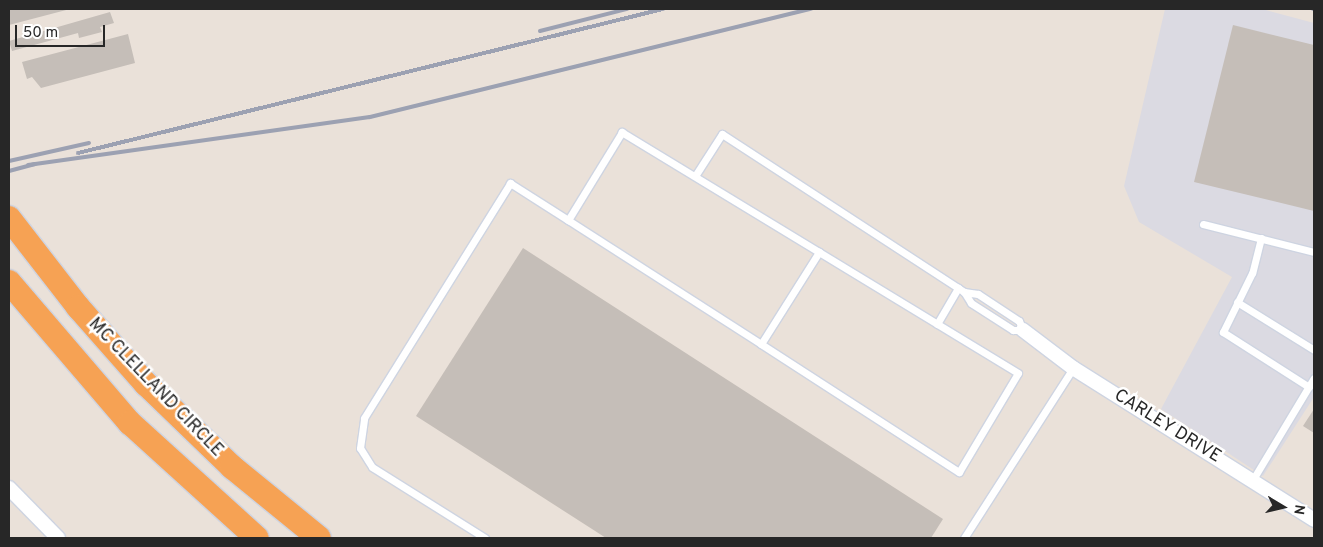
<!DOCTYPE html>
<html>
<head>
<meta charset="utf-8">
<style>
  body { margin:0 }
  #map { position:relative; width:1323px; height:547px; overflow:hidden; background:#eae1d9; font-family:Overpass,sans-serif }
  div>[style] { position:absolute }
  .industrial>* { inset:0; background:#dbdae2 }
  .building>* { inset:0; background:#c5beb8 }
  .roads { filter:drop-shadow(1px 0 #ced4e1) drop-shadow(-1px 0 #ced4e1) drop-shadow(0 1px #ced4e1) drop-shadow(0 -1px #ced4e1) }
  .service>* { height:7px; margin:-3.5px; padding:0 3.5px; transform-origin:3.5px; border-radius:3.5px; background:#fff }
  .minor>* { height:14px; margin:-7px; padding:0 7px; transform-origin:7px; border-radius:7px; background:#fff }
  .trunk>* { height:24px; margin:-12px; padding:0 12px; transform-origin:12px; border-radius:12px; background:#f6a254 }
  .rail>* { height:4px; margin:-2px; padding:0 2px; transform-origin:2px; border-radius:2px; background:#9ca1b2 }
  span { translate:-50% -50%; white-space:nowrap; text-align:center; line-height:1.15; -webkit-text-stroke:5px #fff; paint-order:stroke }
  .street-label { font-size:18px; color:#272727 }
  .frame { position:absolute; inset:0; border:10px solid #272727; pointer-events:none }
  .north { position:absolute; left:1258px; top:482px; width:50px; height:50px; -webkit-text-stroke:4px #fff; paint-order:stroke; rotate:99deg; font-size:14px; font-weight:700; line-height:20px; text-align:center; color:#272727 }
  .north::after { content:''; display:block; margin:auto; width:18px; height:22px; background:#272727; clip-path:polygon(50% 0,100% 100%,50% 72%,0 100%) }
  .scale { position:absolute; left:15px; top:25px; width:90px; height:22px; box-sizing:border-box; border:2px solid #272727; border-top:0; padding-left:6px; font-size:15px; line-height:18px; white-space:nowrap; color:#272727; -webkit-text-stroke:4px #fff; paint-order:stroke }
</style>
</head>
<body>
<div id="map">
  <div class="industrial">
    <div style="clip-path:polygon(1165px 9px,1262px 9px,1314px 23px,1314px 397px,1263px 476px,1161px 409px,1232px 277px,1139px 222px,1124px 186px)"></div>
  </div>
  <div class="building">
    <div style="clip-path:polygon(9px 9px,70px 9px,9px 25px)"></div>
    <div style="clip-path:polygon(110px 12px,114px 23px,100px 27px,102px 32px,79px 38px,78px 33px,12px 51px,9px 41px)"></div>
    <div style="clip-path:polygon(1233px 25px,1314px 45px,1314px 211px,1194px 182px)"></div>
    <div style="clip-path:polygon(128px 34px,135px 63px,41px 88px,32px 77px,27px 79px,22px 62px)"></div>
    <div style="clip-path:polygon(523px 248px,943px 519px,931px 538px,606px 538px,416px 416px)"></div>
    <div style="clip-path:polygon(1314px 409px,1314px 433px,1303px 426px)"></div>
  </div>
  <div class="roads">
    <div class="service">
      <div style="left:695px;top:176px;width:50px;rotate:-57.3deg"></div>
      <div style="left:722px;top:134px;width:289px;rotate:33.1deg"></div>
      <div style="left:1203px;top:224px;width:114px;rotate:14.2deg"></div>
      <div style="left:1261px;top:238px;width:36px;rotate:104deg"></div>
      <div style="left:1252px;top:273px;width:66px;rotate:116.2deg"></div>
      <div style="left:1223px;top:332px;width:102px;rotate:32.6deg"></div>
      <div style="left:964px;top:292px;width:14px;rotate:8deg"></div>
      <div style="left:978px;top:294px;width:49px;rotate:33.4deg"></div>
      <div style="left:1019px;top:321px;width:10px;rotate:66deg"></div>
      <div style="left:1023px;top:330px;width:10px;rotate:180deg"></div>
      <div style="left:1013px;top:330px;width:50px;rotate:-147.3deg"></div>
      <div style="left:971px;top:303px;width:13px;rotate:-122deg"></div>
      <div style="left:1237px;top:302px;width:91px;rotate:31.9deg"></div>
      <div style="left:937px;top:324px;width:42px;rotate:-59.7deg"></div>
      <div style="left:761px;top:344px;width:109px;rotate:-57.8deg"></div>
      <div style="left:1252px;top:481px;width:120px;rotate:-59deg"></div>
      <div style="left:485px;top:538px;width:133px;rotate:-147.9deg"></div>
      <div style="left:372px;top:467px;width:22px;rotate:-122deg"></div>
      <div style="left:360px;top:448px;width:30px;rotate:-82deg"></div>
      <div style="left:364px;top:418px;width:277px;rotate:-58.1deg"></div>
      <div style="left:510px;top:183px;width:69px;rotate:32.5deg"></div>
      <div style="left:568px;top:220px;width:229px;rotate:32.7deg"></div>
      <div style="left:761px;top:344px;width:236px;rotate:32.9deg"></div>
      <div style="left:959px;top:472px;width:115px;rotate:-59.2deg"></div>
      <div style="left:1018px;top:373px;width:464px;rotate:-148.7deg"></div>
      <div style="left:622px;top:132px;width:103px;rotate:121.5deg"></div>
      <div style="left:964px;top:538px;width:202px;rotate:-57.3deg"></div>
    </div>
    <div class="minor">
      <div style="left:1023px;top:330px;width:63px;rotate:37.2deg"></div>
      <div style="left:1073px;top:368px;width:285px;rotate:32.2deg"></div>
      <div style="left:9px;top:488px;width:70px;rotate:45.6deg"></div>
    </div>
    <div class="trunk">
      <div style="left:9px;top:218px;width:113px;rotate:52.2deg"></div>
      <div style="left:78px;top:307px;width:103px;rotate:48.6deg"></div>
      <div style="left:146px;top:384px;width:120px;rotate:44deg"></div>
      <div style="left:232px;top:467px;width:112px;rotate:39.2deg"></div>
      <div style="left:9px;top:282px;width:186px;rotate:49.4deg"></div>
      <div style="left:130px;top:423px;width:171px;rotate:42.2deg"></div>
    </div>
  </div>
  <div class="rail">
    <div style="left:1313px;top:9px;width:1px"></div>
    <div style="left:540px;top:31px;width:90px;rotate:-14.2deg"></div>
    <div style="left:78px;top:153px;width:602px;rotate:-13.83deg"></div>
    <div style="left:9px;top:161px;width:82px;rotate:-12.7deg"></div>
    <div style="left:28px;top:165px;width:345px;rotate:-8deg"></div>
    <div style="left:370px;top:117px;width:454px;rotate:-13.8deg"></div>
    <div style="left:9px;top:171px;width:27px;rotate:-15deg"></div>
  </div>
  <div class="street-label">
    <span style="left:155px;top:388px;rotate:46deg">MC CLELLAND CIRCLE</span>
    <span style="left:1167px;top:427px;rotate:32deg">CARLEY DRIVE</span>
  </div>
  <div class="frame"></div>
  <div class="north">N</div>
  <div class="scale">50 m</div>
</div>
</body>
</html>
